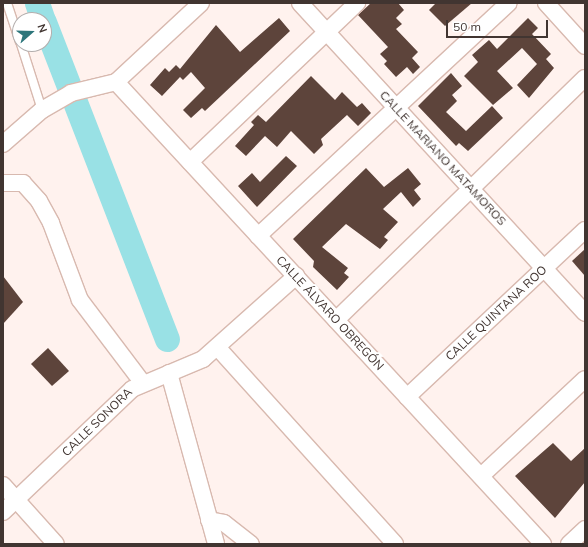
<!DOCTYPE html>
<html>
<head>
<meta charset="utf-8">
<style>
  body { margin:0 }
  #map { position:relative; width:588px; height:547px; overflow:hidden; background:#fff2ee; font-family:Mulish,sans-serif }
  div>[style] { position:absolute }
  .river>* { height:25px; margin:-12.5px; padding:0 12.5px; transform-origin:12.5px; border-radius:12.5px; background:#99e1e5 }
  .building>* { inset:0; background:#5d443b }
  .roads { filter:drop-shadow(1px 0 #d8b9af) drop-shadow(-1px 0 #d8b9af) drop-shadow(0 1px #d8b9af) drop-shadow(0 -1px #d8b9af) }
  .lane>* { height:8px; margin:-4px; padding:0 4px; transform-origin:4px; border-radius:4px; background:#fff }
  .street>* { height:16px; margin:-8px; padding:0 8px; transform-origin:8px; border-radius:8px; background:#fff }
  span { translate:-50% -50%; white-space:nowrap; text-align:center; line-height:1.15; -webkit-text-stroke:4px #fff; paint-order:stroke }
  .street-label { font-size:12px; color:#413531 }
  .frame { position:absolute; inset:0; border:4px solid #413531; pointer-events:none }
  .north { position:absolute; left:12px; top:12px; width:40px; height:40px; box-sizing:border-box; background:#fff; border:1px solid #b3aead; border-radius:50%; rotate:70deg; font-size:11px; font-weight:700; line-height:16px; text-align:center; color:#413531 }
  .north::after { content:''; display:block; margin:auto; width:14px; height:18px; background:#2d767b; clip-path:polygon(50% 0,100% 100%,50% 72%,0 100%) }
  .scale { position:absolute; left:446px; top:20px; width:102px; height:18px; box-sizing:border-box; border:2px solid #413531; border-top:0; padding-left:5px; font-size:12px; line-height:14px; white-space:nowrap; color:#413531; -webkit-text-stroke:3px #fff; paint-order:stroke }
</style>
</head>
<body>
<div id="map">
  <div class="river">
    <div style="left:37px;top:3px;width:18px;rotate:71deg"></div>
    <div style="left:44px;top:22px;width:340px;rotate:68.8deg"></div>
  </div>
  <div class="building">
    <div style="clip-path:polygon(371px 3px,398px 3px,404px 10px,396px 18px,402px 24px,396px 29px,418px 52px,412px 58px,420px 67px,413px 74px,407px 67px,396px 77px,384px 64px,387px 61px,380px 54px,388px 47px,358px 15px)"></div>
    <div style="clip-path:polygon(436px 3px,472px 3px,445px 26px,429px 10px)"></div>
    <div style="clip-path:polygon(279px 18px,290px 31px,205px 111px,202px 108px,191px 118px,183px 110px,205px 88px,191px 72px,183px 80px,180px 77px,162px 96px,150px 85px,165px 68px,169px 72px,176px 65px,180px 69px,216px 25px,240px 52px)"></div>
    <div style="clip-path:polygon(528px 18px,538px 28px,532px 34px,551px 54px,546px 59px,554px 68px,529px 98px,517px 85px,537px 64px,522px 48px,497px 71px,513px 88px,493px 105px,464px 76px,478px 62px,472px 55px,489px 40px,497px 49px)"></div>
    <div style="clip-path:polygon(451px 73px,462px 86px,452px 95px,457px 101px,446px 112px,466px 131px,492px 106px,503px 118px,468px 151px,459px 143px,456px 146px,418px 106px)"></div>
    <div style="clip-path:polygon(311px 76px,335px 100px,342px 92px,357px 107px,362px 103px,371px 113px,358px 126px,347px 115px,321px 139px,323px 145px,314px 154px,291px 131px,277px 147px,265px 136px,246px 156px,235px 146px,254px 125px,251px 122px,258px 115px,266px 122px)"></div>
    <div style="clip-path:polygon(286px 156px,297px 166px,257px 207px,238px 186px,252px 173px,260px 182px)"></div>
    <div style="clip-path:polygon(366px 168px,384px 187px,408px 168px,421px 184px,414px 190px,421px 199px,413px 207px,401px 192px,383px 209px,398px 222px,384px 237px,388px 240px,380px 249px,346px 224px,322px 247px,348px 268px,344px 273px,349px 277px,337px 290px,313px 267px,314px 261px,293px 239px)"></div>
    <div style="clip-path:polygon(585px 249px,585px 276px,572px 261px)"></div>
    <div style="clip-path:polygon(3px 276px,23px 302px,3px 324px)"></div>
    <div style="clip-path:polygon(48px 348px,69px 371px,52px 386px,31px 364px)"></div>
    <div style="clip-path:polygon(553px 443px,571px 461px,585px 448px,585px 482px,555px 518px,515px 476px)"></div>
  </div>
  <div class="roads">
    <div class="lane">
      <div style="left:7px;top:3px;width:41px;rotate:71.6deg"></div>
      <div style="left:21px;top:44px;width:69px;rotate:72.3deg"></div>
    </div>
    <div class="street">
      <div style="left:300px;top:3px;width:421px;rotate:47.4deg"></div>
      <div style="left:546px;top:3px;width:58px;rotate:47.8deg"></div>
      <div style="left:116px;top:82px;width:629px;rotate:47.25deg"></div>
      <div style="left:116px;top:82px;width:116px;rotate:-42.9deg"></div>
      <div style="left:3px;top:144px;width:52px;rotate:-41.1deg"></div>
      <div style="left:42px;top:110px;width:34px;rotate:-30deg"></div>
      <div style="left:71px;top:93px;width:46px;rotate:-13.7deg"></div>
      <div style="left:190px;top:162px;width:231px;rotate:-43.6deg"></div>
      <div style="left:3px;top:183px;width:20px"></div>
      <div style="left:23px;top:183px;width:24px;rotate:48deg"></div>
      <div style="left:39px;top:201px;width:25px;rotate:61deg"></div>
      <div style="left:51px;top:223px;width:82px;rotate:69.4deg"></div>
      <div style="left:80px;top:300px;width:103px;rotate:52.9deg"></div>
      <div style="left:258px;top:236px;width:342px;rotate:-42.9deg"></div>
      <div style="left:336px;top:320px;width:347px;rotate:-44.2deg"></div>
      <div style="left:218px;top:348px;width:264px;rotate:47.9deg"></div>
      <div style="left:169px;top:373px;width:177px;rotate:74.6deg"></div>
      <div style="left:407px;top:397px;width:244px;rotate:-43.2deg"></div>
      <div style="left:481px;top:476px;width:142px;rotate:-43deg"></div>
      <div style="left:3px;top:485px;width:79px;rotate:48.1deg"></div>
      <div style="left:3px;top:512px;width:178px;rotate:-43.6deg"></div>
      <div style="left:132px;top:389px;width:77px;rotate:-22.9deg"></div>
      <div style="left:203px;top:359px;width:125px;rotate:-41.7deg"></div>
      <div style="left:209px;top:520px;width:15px;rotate:11deg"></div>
      <div style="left:224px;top:523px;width:34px;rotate:38deg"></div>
      <div style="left:569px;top:544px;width:22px;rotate:-43deg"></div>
    </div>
  </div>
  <div class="street-label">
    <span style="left:443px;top:158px;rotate:47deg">CALLE MARIANO MATAMOROS</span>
    <span style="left:330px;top:313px;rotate:47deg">CALLE ÁLVARO OBREGÓN</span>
    <span style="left:496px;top:313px;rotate:-43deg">CALLE QUINTANA ROO</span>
    <span style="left:97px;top:422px;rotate:-44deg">CALLE SONORA</span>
  </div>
  <div class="frame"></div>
  <div class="north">N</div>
  <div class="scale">50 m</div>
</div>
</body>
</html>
